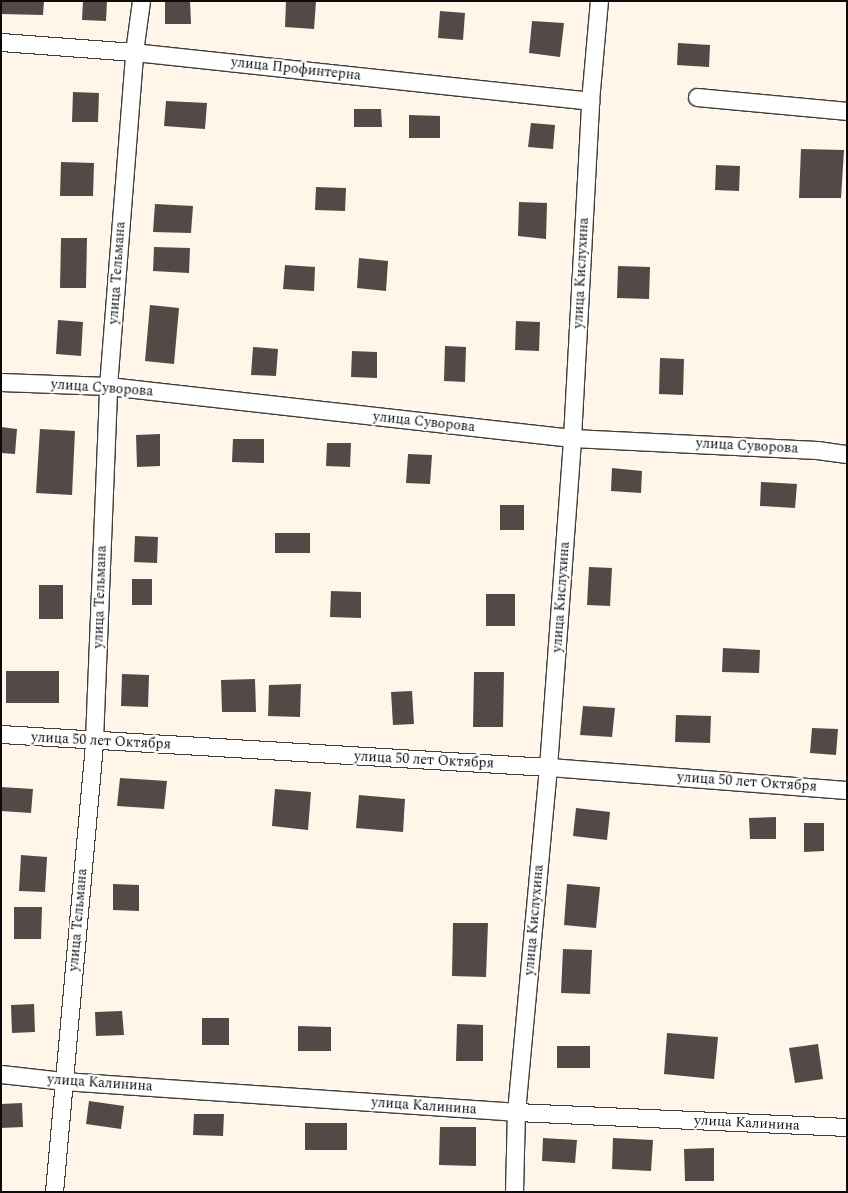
<!DOCTYPE html>
<html>
<head>
<meta charset="utf-8">
<style>
  body { margin:0 }
  #map { position:relative; width:848px; height:1193px; overflow:hidden; background:#fff6e9; font-family:Spectral,serif }
  div>[style] { position:absolute }
  .building>* { inset:0; background:#554947 }
  .roads { filter:drop-shadow(1px 0 #3e3e3e) drop-shadow(-1px 0 #3e3e3e) drop-shadow(0 1px #3e3e3e) drop-shadow(0 -1px #3e3e3e) }
  .street>* { height:17px; margin:-8.5px; padding:0 8.5px; transform-origin:8.5px; border-radius:8.5px; background:#fff }
  span { translate:-50% -50%; white-space:nowrap; text-align:center; line-height:1.15; -webkit-text-stroke:4px #fff; paint-order:stroke }
  .street-label { font-size:14px; color:#0b0b0b }
  .frame { position:absolute; inset:0; border:2px solid #0b0b0b; pointer-events:none }
</style>
</head>
<body>
<div id="map">
  <div class="building">
    <div style="clip-path:polygon(1px 1px,44px 1px,43px 15px,1px 14px)"></div>
    <div style="clip-path:polygon(83px 1px,107px 1px,106px 21px,82px 20px)"></div>
    <div style="clip-path:polygon(165px 1px,190px 1px,191px 24px,165px 24px)"></div>
    <div style="clip-path:polygon(286px 1px,316px 1px,314px 29px,285px 27px)"></div>
    <div style="clip-path:polygon(440px 11px,465px 13px,463px 40px,438px 38px)"></div>
    <div style="clip-path:polygon(532px 21px,564px 23px,560px 57px,529px 53px)"></div>
    <div style="clip-path:polygon(678px 43px,710px 45px,709px 67px,677px 65px)"></div>
    <div style="clip-path:polygon(73px 92px,99px 93px,98px 122px,72px 122px)"></div>
    <div style="clip-path:polygon(166px 101px,207px 103px,205px 129px,164px 126px)"></div>
    <div style="clip-path:polygon(354px 109px,381px 109px,382px 127px,354px 127px)"></div>
    <div style="clip-path:polygon(409px 115px,440px 116px,440px 138px,409px 138px)"></div>
    <div style="clip-path:polygon(531px 123px,555px 125px,553px 149px,528px 147px)"></div>
    <div style="clip-path:polygon(801px 149px,844px 150px,841px 198px,799px 198px)"></div>
    <div style="clip-path:polygon(61px 162px,94px 163px,93px 196px,60px 196px)"></div>
    <div style="clip-path:polygon(716px 165px,740px 166px,739px 191px,715px 190px)"></div>
    <div style="clip-path:polygon(316px 187px,346px 188px,345px 211px,315px 210px)"></div>
    <div style="clip-path:polygon(519px 202px,547px 203px,546px 239px,518px 236px)"></div>
    <div style="clip-path:polygon(155px 204px,193px 206px,191px 233px,153px 232px)"></div>
    <div style="clip-path:polygon(61px 238px,87px 238px,86px 288px,60px 288px)"></div>
    <div style="clip-path:polygon(154px 247px,190px 248px,189px 273px,153px 271px)"></div>
    <div style="clip-path:polygon(359px 258px,388px 261px,386px 291px,357px 288px)"></div>
    <div style="clip-path:polygon(285px 265px,315px 267px,314px 291px,283px 289px)"></div>
    <div style="clip-path:polygon(618px 266px,650px 267px,649px 299px,617px 298px)"></div>
    <div style="clip-path:polygon(150px 305px,179px 308px,174px 364px,145px 361px)"></div>
    <div style="clip-path:polygon(58px 320px,83px 322px,81px 356px,56px 354px)"></div>
    <div style="clip-path:polygon(516px 321px,540px 322px,539px 351px,515px 350px)"></div>
    <div style="clip-path:polygon(445px 346px,466px 347px,465px 382px,444px 381px)"></div>
    <div style="clip-path:polygon(253px 347px,278px 349px,276px 376px,251px 375px)"></div>
    <div style="clip-path:polygon(352px 351px,377px 352px,377px 378px,351px 377px)"></div>
    <div style="clip-path:polygon(660px 358px,684px 359px,683px 395px,659px 394px)"></div>
    <div style="clip-path:polygon(1px 427px,17px 429px,15px 454px,1px 453px)"></div>
    <div style="clip-path:polygon(40px 429px,75px 431px,72px 495px,36px 493px)"></div>
    <div style="clip-path:polygon(160px 434px,160px 466px,137px 467px,136px 435px)"></div>
    <div style="clip-path:polygon(233px 439px,264px 439px,264px 463px,232px 462px)"></div>
    <div style="clip-path:polygon(327px 443px,351px 443px,350px 467px,326px 466px)"></div>
    <div style="clip-path:polygon(408px 454px,432px 455px,430px 484px,406px 483px)"></div>
    <div style="clip-path:polygon(612px 468px,642px 471px,641px 493px,611px 491px)"></div>
    <div style="clip-path:polygon(761px 482px,797px 484px,795px 508px,760px 506px)"></div>
    <div style="clip-path:polygon(500px 505px,524px 505px,524px 530px,500px 530px)"></div>
    <div style="clip-path:polygon(275px 533px,310px 533px,310px 553px,275px 553px)"></div>
    <div style="clip-path:polygon(135px 536px,158px 537px,157px 563px,134px 562px)"></div>
    <div style="clip-path:polygon(589px 567px,612px 568px,610px 606px,587px 605px)"></div>
    <div style="clip-path:polygon(132px 579px,152px 579px,152px 605px,132px 605px)"></div>
    <div style="clip-path:polygon(39px 585px,63px 585px,63px 619px,39px 619px)"></div>
    <div style="clip-path:polygon(331px 591px,361px 592px,361px 618px,330px 617px)"></div>
    <div style="clip-path:polygon(486px 594px,515px 594px,515px 626px,486px 626px)"></div>
    <div style="clip-path:polygon(723px 648px,760px 650px,759px 673px,722px 672px)"></div>
    <div style="clip-path:polygon(6px 671px,59px 671px,59px 703px,6px 703px)"></div>
    <div style="clip-path:polygon(474px 672px,504px 672px,503px 727px,473px 727px)"></div>
    <div style="clip-path:polygon(122px 674px,149px 675px,148px 707px,121px 706px)"></div>
    <div style="clip-path:polygon(255px 679px,256px 712px,222px 712px,221px 680px)"></div>
    <div style="clip-path:polygon(301px 684px,300px 717px,268px 716px,269px 685px)"></div>
    <div style="clip-path:polygon(412px 691px,414px 724px,393px 725px,391px 692px)"></div>
    <div style="clip-path:polygon(583px 706px,615px 708px,612px 737px,580px 735px)"></div>
    <div style="clip-path:polygon(676px 715px,711px 716px,710px 743px,675px 742px)"></div>
    <div style="clip-path:polygon(812px 728px,838px 729px,836px 755px,810px 753px)"></div>
    <div style="clip-path:polygon(120px 778px,167px 781px,164px 809px,117px 806px)"></div>
    <div style="clip-path:polygon(1px 787px,33px 789px,31px 813px,1px 811px)"></div>
    <div style="clip-path:polygon(275px 789px,311px 792px,308px 830px,272px 826px)"></div>
    <div style="clip-path:polygon(359px 795px,405px 799px,403px 832px,356px 828px)"></div>
    <div style="clip-path:polygon(576px 808px,610px 812px,607px 840px,573px 836px)"></div>
    <div style="clip-path:polygon(776px 817px,776px 839px,750px 839px,749px 818px)"></div>
    <div style="clip-path:polygon(804px 823px,824px 823px,824px 851px,804px 852px)"></div>
    <div style="clip-path:polygon(21px 855px,47px 857px,45px 892px,19px 891px)"></div>
    <div style="clip-path:polygon(113px 884px,139px 885px,139px 911px,113px 910px)"></div>
    <div style="clip-path:polygon(567px 884px,600px 887px,596px 928px,564px 925px)"></div>
    <div style="clip-path:polygon(14px 907px,42px 907px,41px 939px,14px 939px)"></div>
    <div style="clip-path:polygon(453px 923px,488px 923px,486px 977px,452px 976px)"></div>
    <div style="clip-path:polygon(563px 949px,592px 950px,590px 994px,561px 993px)"></div>
    <div style="clip-path:polygon(34px 1004px,35px 1032px,12px 1033px,11px 1005px)"></div>
    <div style="clip-path:polygon(122px 1011px,124px 1035px,96px 1036px,95px 1012px)"></div>
    <div style="clip-path:polygon(202px 1018px,229px 1018px,229px 1045px,202px 1045px)"></div>
    <div style="clip-path:polygon(457px 1024px,483px 1025px,483px 1061px,456px 1061px)"></div>
    <div style="clip-path:polygon(298px 1026px,331px 1027px,331px 1051px,298px 1051px)"></div>
    <div style="clip-path:polygon(667px 1033px,718px 1037px,714px 1079px,664px 1074px)"></div>
    <div style="clip-path:polygon(818px 1044px,823px 1079px,795px 1083px,789px 1048px)"></div>
    <div style="clip-path:polygon(557px 1046px,590px 1046px,590px 1068px,557px 1068px)"></div>
    <div style="clip-path:polygon(89px 1101px,124px 1106px,121px 1129px,86px 1124px)"></div>
    <div style="clip-path:polygon(22px 1103px,23px 1127px,1px 1128px,1px 1104px)"></div>
    <div style="clip-path:polygon(194px 1114px,224px 1114px,223px 1136px,193px 1135px)"></div>
    <div style="clip-path:polygon(305px 1123px,347px 1123px,347px 1150px,305px 1150px)"></div>
    <div style="clip-path:polygon(440px 1127px,476px 1127px,476px 1166px,439px 1165px)"></div>
    <div style="clip-path:polygon(543px 1138px,577px 1140px,575px 1163px,542px 1161px)"></div>
    <div style="clip-path:polygon(613px 1138px,653px 1140px,651px 1171px,612px 1169px)"></div>
    <div style="clip-path:polygon(714px 1148px,714px 1181px,685px 1181px,684px 1149px)"></div>
  </div>
  <div class="roads">
    <div class="street">
      <div style="left:1px;top:42px;width:133px;rotate:4.3deg"></div>
      <div style="left:134px;top:52px;width:459px;rotate:6.1deg"></div>
      <div style="left:697px;top:97px;width:151px;rotate:5.3deg"></div>
      <div style="left:1px;top:382px;width:107px;rotate:2.1deg"></div>
      <div style="left:108px;top:386px;width:467px;rotate:6.4deg"></div>
      <div style="left:572px;top:438px;width:245px;rotate:2.8deg"></div>
      <div style="left:817px;top:450px;width:30px;rotate:8deg"></div>
      <div style="left:1px;top:734px;width:548px;rotate:3.45deg"></div>
      <div style="left:548px;top:767px;width:300px;rotate:4.4deg"></div>
      <div style="left:1px;top:1074px;width:62px;rotate:6.4deg"></div>
      <div style="left:63px;top:1081px;width:454px;rotate:3.9deg"></div>
      <div style="left:516px;top:1112px;width:331px;rotate:2.6deg"></div>
      <div style="left:54px;top:1192px;width:454px;rotate:-84.9deg"></div>
      <div style="left:94px;top:740px;width:354px;rotate:-87.7deg"></div>
      <div style="left:108px;top:386px;width:335px;rotate:-85.5deg"></div>
      <div style="left:134px;top:52px;width:51px;rotate:-82.2deg"></div>
      <div style="left:514px;top:1192px;width:80px;rotate:-88.6deg"></div>
      <div style="left:516px;top:1112px;width:346px;rotate:-84.7deg"></div>
      <div style="left:548px;top:767px;width:330px;rotate:-85.8deg"></div>
      <div style="left:572px;top:438px;width:337px;rotate:-86.9deg"></div>
      <div style="left:590px;top:101px;width:100px;rotate:-84.9deg"></div>
    </div>
  </div>
  <div class="street-label">
    <span style="left:296px;top:69px;rotate:6deg">улица Профинтерна</span>
    <span style="left:117px;top:273px;rotate:-86deg">улица Тельмана</span>
    <span style="left:581px;top:273px;rotate:-87deg">улица Кислухина</span>
    <span style="left:102px;top:388px;rotate:4deg">улица Суворова</span>
    <span style="left:424px;top:422px;rotate:6deg">улица Суворова</span>
    <span style="left:747px;top:446px;rotate:3deg">улица Суворова</span>
    <span style="left:100px;top:597px;rotate:-88deg">улица Тельмана</span>
    <span style="left:561px;top:597px;rotate:-86deg">улица Кислухина</span>
    <span style="left:101px;top:741px;rotate:3deg">улица 50 лет Октября</span>
    <span style="left:424px;top:760px;rotate:3deg">улица 50 лет Октября</span>
    <span style="left:747px;top:782px;rotate:4deg">улица 50 лет Октября</span>
    <span style="left:78px;top:920px;rotate:-85deg">улица Тельмана</span>
    <span style="left:534px;top:920px;rotate:-85deg">улица Кислухина</span>
    <span style="left:100px;top:1083px;rotate:4deg">улица Калинина</span>
    <span style="left:424px;top:1106px;rotate:4deg">улица Калинина</span>
    <span style="left:747px;top:1123px;rotate:3deg">улица Калинина</span>
  </div>
  <div class="frame"></div>
</div>
</body>
</html>
